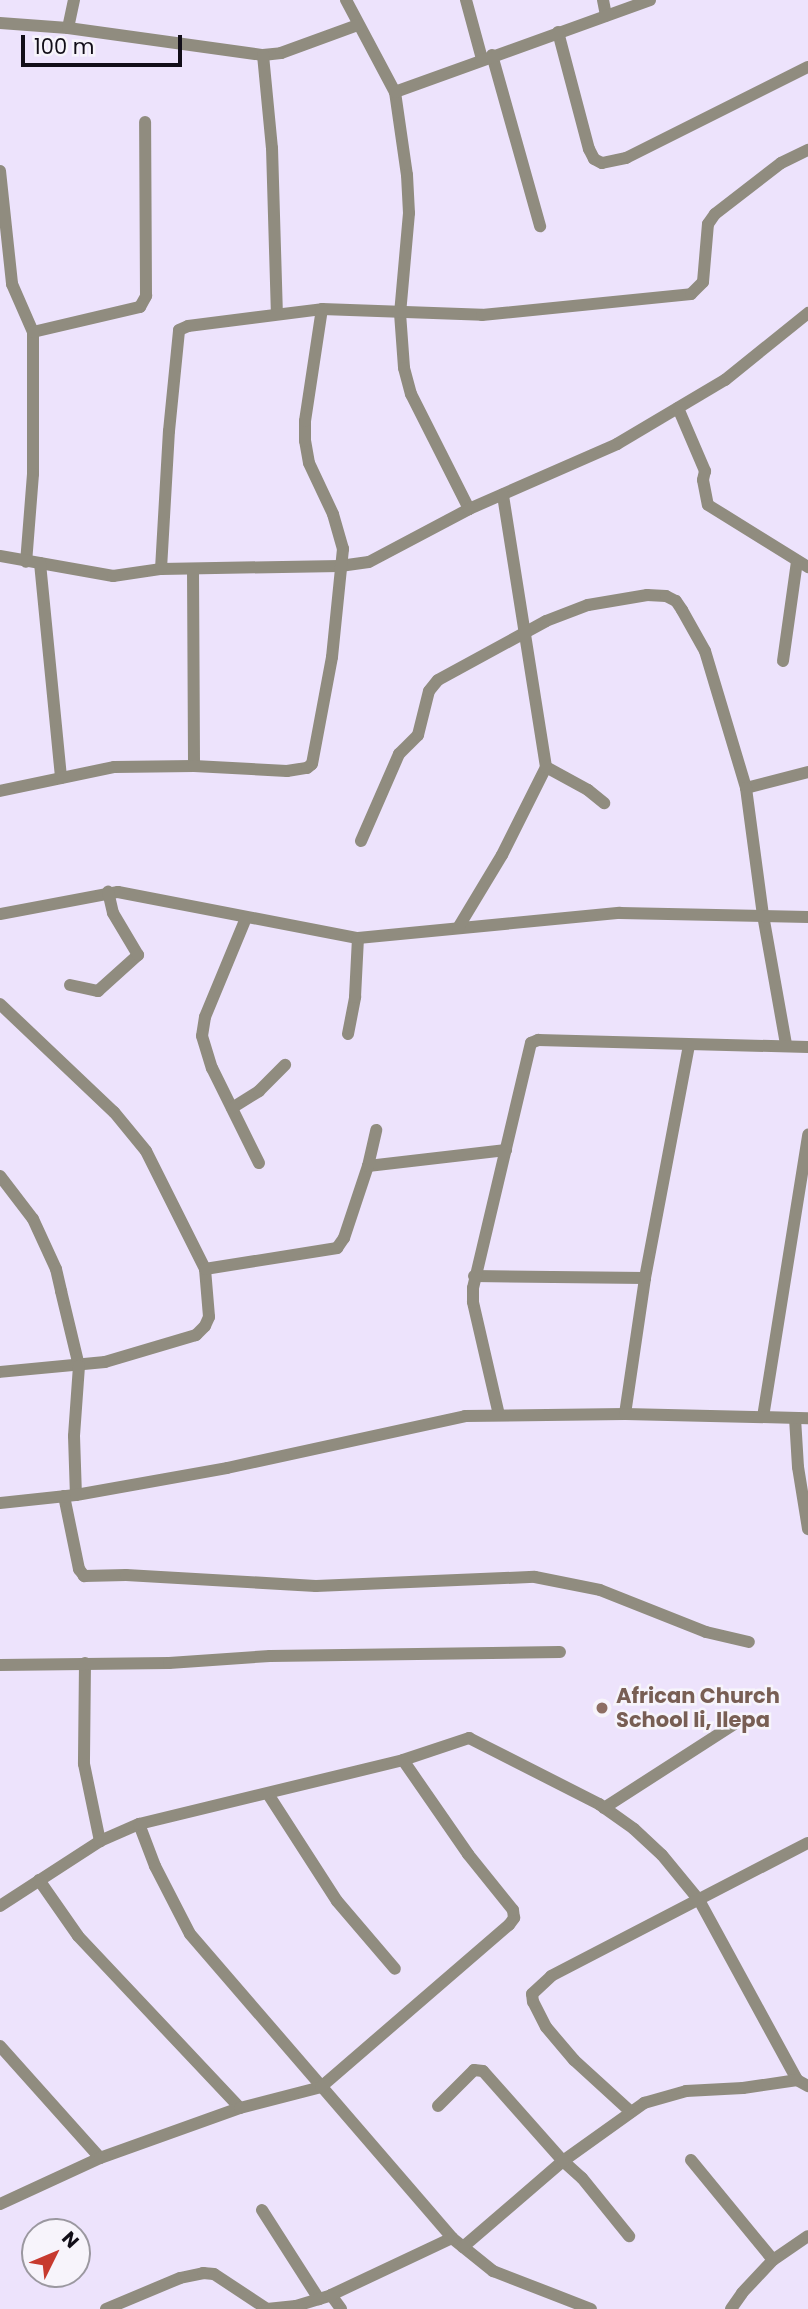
<!DOCTYPE html>
<html>
<head>
<meta charset="utf-8">
<style>
  body { margin:0 }
  #map { position:relative; width:808px; height:2309px; overflow:hidden; background:#ede3fc; font-family:Poppins,sans-serif }
  div>[style] { position:absolute }
  .minor>* { height:12px; margin:-6px; padding:0 6px; transform-origin:6px; border-radius:6px; background:#908c7f }
  .dots>* { width:19px; height:19px; translate:-50% -50%; box-sizing:border-box; border:4px solid #f7f4fb; border-radius:50% }
  span { translate:-50% -50%; white-space:nowrap; text-align:center; line-height:1.15; -webkit-text-stroke:5px #f7f4fb; paint-order:stroke }
  .education-label { font-size:21px; color:#785e54; font-weight:700 }
  .left { translate:0 -50%; text-align:left }
  .north { position:absolute; left:21px; top:2218px; width:70px; height:70px; box-sizing:border-box; background:#f7f4fb; border:2px solid #9b98a0; border-radius:50%; rotate:47deg; font-size:19px; font-weight:700; line-height:28px; text-align:center; color:#120e18 }
  .north::after { content:''; display:block; margin:auto; width:24px; height:32px; background:#c73a2f; clip-path:polygon(50% 0,100% 100%,50% 72%,0 100%) }
  .scale { position:absolute; left:21px; top:35px; width:161px; height:32px; box-sizing:border-box; border:4px solid #120e18; border-top:0; padding-left:9px; font-size:21px; line-height:24px; white-space:nowrap; color:#120e18; -webkit-text-stroke:5px #f7f4fb; paint-order:stroke }
</style>
</head>
<body>
<div id="map">
  <div class="minor">
    <div style="left:346px;top:0;width:104px;rotate:62deg"></div>
    <div style="left:395px;top:92px;width:84px;rotate:81.8deg"></div>
    <div style="left:407px;top:175px;width:38px;rotate:87deg"></div>
    <div style="left:409px;top:213px;width:100px;rotate:95.1deg"></div>
    <div style="left:400px;top:313px;width:55px;rotate:85.8deg"></div>
    <div style="left:404px;top:368px;width:27px;rotate:75deg"></div>
    <div style="left:411px;top:394px;width:129px;rotate:63.2deg"></div>
    <div style="left:466px;top:0;width:61px;rotate:74.8deg"></div>
    <div style="left:603px;top:0;width:16px;rotate:79deg"></div>
    <div style="left:0;top:23px;width:68px;rotate:4.2deg"></div>
    <div style="left:68px;top:28px;width:197px;rotate:7.9deg"></div>
    <div style="left:263px;top:55px;width:18px;rotate:-6deg"></div>
    <div style="left:281px;top:53px;width:82px;rotate:-20deg"></div>
    <div style="left:68px;top:28px;width:29px;rotate:-78deg"></div>
    <div style="left:558px;top:32px;width:121px;rotate:75.2deg"></div>
    <div style="left:589px;top:149px;width:11px;rotate:63deg"></div>
    <div style="left:594px;top:159px;width:9px;rotate:27deg"></div>
    <div style="left:602px;top:163px;width:25px;rotate:-12deg"></div>
    <div style="left:626px;top:158px;width:203px;rotate:-26.6deg"></div>
    <div style="left:263px;top:55px;width:93px;rotate:84.5deg"></div>
    <div style="left:272px;top:148px;width:166px;rotate:88.3deg"></div>
    <div style="left:492px;top:55px;width:178px;rotate:74.3deg"></div>
    <div style="left:395px;top:92px;width:271px;rotate:-19.8deg"></div>
    <div style="left:0;top:171px;width:114px;rotate:83.9deg"></div>
    <div style="left:12px;top:284px;width:52px;rotate:66.4deg"></div>
    <div style="left:33px;top:332px;width:142px;rotate:90deg"></div>
    <div style="left:33px;top:474px;width:88px;rotate:94.5deg"></div>
    <div style="left:33px;top:332px;width:110px;rotate:-13.2deg"></div>
    <div style="left:140px;top:307px;width:13px;rotate:-61deg"></div>
    <div style="left:146px;top:296px;width:174px;rotate:-90.3deg"></div>
    <div style="left:678px;top:408px;width:69px;rotate:66.8deg"></div>
    <div style="left:705px;top:471px;width:9px;rotate:103deg"></div>
    <div style="left:703px;top:480px;width:25px;rotate:79deg"></div>
    <div style="left:708px;top:505px;width:118px;rotate:31.8deg"></div>
    <div style="left:0;top:556px;width:115px;rotate:10deg"></div>
    <div style="left:113px;top:576px;width:49px;rotate:-8.3deg"></div>
    <div style="left:161px;top:569px;width:179px;rotate:-1deg"></div>
    <div style="left:340px;top:566px;width:29px;rotate:-8deg"></div>
    <div style="left:369px;top:562px;width:113px;rotate:-27.9deg"></div>
    <div style="left:469px;top:509px;width:162px;rotate:-23.7deg"></div>
    <div style="left:617px;top:444px;width:126px;rotate:-30.7deg"></div>
    <div style="left:725px;top:380px;width:107px;rotate:-38.9deg"></div>
    <div style="left:40px;top:563px;width:216px;rotate:84.4deg"></div>
    <div style="left:161px;top:569px;width:138px;rotate:-86.7deg"></div>
    <div style="left:169px;top:431px;width:101px;rotate:-84.3deg"></div>
    <div style="left:179px;top:330px;width:10px;rotate:-24deg"></div>
    <div style="left:188px;top:326px;width:135px;rotate:-7.2deg"></div>
    <div style="left:322px;top:309px;width:160px;rotate:2.1deg"></div>
    <div style="left:482px;top:315px;width:210px;rotate:-5.7deg"></div>
    <div style="left:691px;top:294px;width:17px;rotate:-45deg"></div>
    <div style="left:703px;top:282px;width:58px;rotate:-85.1deg"></div>
    <div style="left:708px;top:224px;width:12px;rotate:-55deg"></div>
    <div style="left:715px;top:214px;width:83px;rotate:-37.7deg"></div>
    <div style="left:781px;top:163px;width:30px;rotate:-26deg"></div>
    <div style="left:193px;top:569px;width:197px;rotate:89.7deg"></div>
    <div style="left:783px;top:661px;width:101px;rotate:-82deg"></div>
    <div style="left:546px;top:767px;width:48px;rotate:28.7deg"></div>
    <div style="left:588px;top:790px;width:21px;rotate:39deg"></div>
    <div style="left:746px;top:788px;width:64px;rotate:-14.5deg"></div>
    <div style="left:0;top:791px;width:116px;rotate:-11.9deg"></div>
    <div style="left:114px;top:767px;width:80px;rotate:-0.7deg"></div>
    <div style="left:194px;top:766px;width:93px;rotate:3.1deg"></div>
    <div style="left:287px;top:771px;width:20px;rotate:-9deg"></div>
    <div style="left:307px;top:768px;width:6px;rotate:-39deg"></div>
    <div style="left:312px;top:764px;width:109px;rotate:-79.4deg"></div>
    <div style="left:332px;top:657px;width:109px;rotate:-84.2deg"></div>
    <div style="left:343px;top:549px;width:36px;rotate:-106deg"></div>
    <div style="left:333px;top:514px;width:56px;rotate:-115.2deg"></div>
    <div style="left:309px;top:463px;width:22px;rotate:-100deg"></div>
    <div style="left:305px;top:441px;width:20px;rotate:-90deg"></div>
    <div style="left:305px;top:421px;width:113px;rotate:-81.4deg"></div>
    <div style="left:361px;top:841px;width:95px;rotate:-66.4deg"></div>
    <div style="left:399px;top:754px;width:27px;rotate:-45deg"></div>
    <div style="left:418px;top:735px;width:45px;rotate:-76deg"></div>
    <div style="left:429px;top:691px;width:14px;rotate:-51deg"></div>
    <div style="left:438px;top:680px;width:123px;rotate:-28.6deg"></div>
    <div style="left:546px;top:621px;width:45px;rotate:-20.9deg"></div>
    <div style="left:588px;top:605px;width:60px;rotate:-9.6deg"></div>
    <div style="left:647px;top:595px;width:19px;rotate:3deg"></div>
    <div style="left:666px;top:596px;width:11px;rotate:27deg"></div>
    <div style="left:676px;top:601px;width:11px;rotate:56deg"></div>
    <div style="left:682px;top:610px;width:47px;rotate:60.7deg"></div>
    <div style="left:705px;top:651px;width:143px;rotate:73.3deg"></div>
    <div style="left:746px;top:788px;width:128px;rotate:82.4deg"></div>
    <div style="left:763px;top:915px;width:131px;rotate:79.9deg"></div>
    <div style="left:0;top:914px;width:120px;rotate:-10.6deg"></div>
    <div style="left:118px;top:892px;width:244px;rotate:10.9deg"></div>
    <div style="left:358px;top:938px;width:263px;rotate:-5.5deg"></div>
    <div style="left:620px;top:913px;width:188px;rotate:1.2deg"></div>
    <div style="left:246px;top:918px;width:107px;rotate:112.5deg"></div>
    <div style="left:205px;top:1017px;width:19px;rotate:99deg"></div>
    <div style="left:202px;top:1036px;width:34px;rotate:73deg"></div>
    <div style="left:212px;top:1068px;width:106px;rotate:63.7deg"></div>
    <div style="left:458px;top:928px;width:85px;rotate:-58.9deg"></div>
    <div style="left:502px;top:855px;width:98px;rotate:-63.4deg"></div>
    <div style="left:546px;top:767px;width:276px;rotate:-99deg"></div>
    <div style="left:70px;top:985px;width:29px;rotate:12deg"></div>
    <div style="left:98px;top:991px;width:54px;rotate:-42deg"></div>
    <div style="left:138px;top:955px;width:49px;rotate:-120.8deg"></div>
    <div style="left:113px;top:913px;width:22px;rotate:-103deg"></div>
    <div style="left:0;top:1004px;width:157px;rotate:43.5deg"></div>
    <div style="left:114px;top:1112px;width:50px;rotate:50.6deg"></div>
    <div style="left:146px;top:1151px;width:132px;rotate:63.4deg"></div>
    <div style="left:205px;top:1269px;width:48px;rotate:85.2deg"></div>
    <div style="left:209px;top:1317px;width:10px;rotate:114deg"></div>
    <div style="left:205px;top:1326px;width:13px;rotate:135deg"></div>
    <div style="left:196px;top:1335px;width:95px;rotate:163.5deg"></div>
    <div style="left:105px;top:1362px;width:105px;rotate:174.6deg"></div>
    <div style="left:348px;top:1034px;width:38px;rotate:-79deg"></div>
    <div style="left:355px;top:997px;width:59px;rotate:-87.1deg"></div>
    <div style="left:232px;top:1108px;width:32px;rotate:-32deg"></div>
    <div style="left:259px;top:1091px;width:37px;rotate:-45deg"></div>
    <div style="left:368px;top:1166px;width:139px;rotate:-6.6deg"></div>
    <div style="left:0;top:1176px;width:54px;rotate:52.5deg"></div>
    <div style="left:33px;top:1219px;width:55px;rotate:65.3deg"></div>
    <div style="left:56px;top:1269px;width:23px;rotate:77deg"></div>
    <div style="left:61px;top:1291px;width:77px;rotate:76.5deg"></div>
    <div style="left:79px;top:1366px;width:70px;rotate:94.1deg"></div>
    <div style="left:74px;top:1436px;width:59px;rotate:88.1deg"></div>
    <div style="left:205px;top:1269px;width:134px;rotate:-9deg"></div>
    <div style="left:337px;top:1248px;width:12px;rotate:-55deg"></div>
    <div style="left:344px;top:1238px;width:76px;rotate:-71.6deg"></div>
    <div style="left:368px;top:1166px;width:37px;rotate:-77deg"></div>
    <div style="left:474px;top:1276px;width:171px;rotate:0.7deg"></div>
    <div style="left:625px;top:1414px;width:137px;rotate:-81.6deg"></div>
    <div style="left:645px;top:1278px;width:237px;rotate:-79.3deg"></div>
    <div style="left:499px;top:1415px;width:116px;rotate:-103deg"></div>
    <div style="left:473px;top:1302px;width:14px;rotate:-90deg"></div>
    <div style="left:473px;top:1288px;width:252px;rotate:-76.7deg"></div>
    <div style="left:531px;top:1043px;width:8px;rotate:-23deg"></div>
    <div style="left:538px;top:1040px;width:270px;rotate:1.5deg"></div>
    <div style="left:763px;top:1417px;width:286px;rotate:-80.9deg"></div>
    <div style="left:795px;top:1418px;width:49px;rotate:86.5deg"></div>
    <div style="left:798px;top:1467px;width:63px;rotate:80.8deg"></div>
    <div style="left:64px;top:1496px;width:75px;rotate:78.4deg"></div>
    <div style="left:79px;top:1569px;width:9px;rotate:54deg"></div>
    <div style="left:84px;top:1576px;width:42px;rotate:-1.4deg"></div>
    <div style="left:126px;top:1575px;width:190px;rotate:3.3deg"></div>
    <div style="left:316px;top:1586px;width:219px;rotate:-2.4deg"></div>
    <div style="left:535px;top:1577px;width:66px;rotate:11.3deg"></div>
    <div style="left:600px;top:1590px;width:114px;rotate:21.6deg"></div>
    <div style="left:706px;top:1632px;width:44px;rotate:13.1deg"></div>
    <div style="left:0;top:1503px;width:76px;rotate:-6deg"></div>
    <div style="left:76px;top:1495px;width:153px;rotate:-10.1deg"></div>
    <div style="left:227px;top:1468px;width:244px;rotate:-12.3deg"></div>
    <div style="left:465px;top:1416px;width:160px;rotate:-0.7deg"></div>
    <div style="left:625px;top:1414px;width:183px;rotate:1.3deg"></div>
    <div style="left:85px;top:1663px;width:101px;rotate:90.6deg"></div>
    <div style="left:84px;top:1764px;width:79px;rotate:78.3deg"></div>
    <div style="left:0;top:1665px;width:169px;rotate:-0.7deg"></div>
    <div style="left:169px;top:1663px;width:101px;rotate:-4deg"></div>
    <div style="left:270px;top:1656px;width:290px;rotate:-0.8deg"></div>
    <div style="left:268px;top:1794px;width:127px;rotate:57.2deg"></div>
    <div style="left:337px;top:1901px;width:89px;rotate:49.5deg"></div>
    <div style="left:604px;top:1808px;width:157px;rotate:-32.8deg"></div>
    <div style="left:139px;top:1824px;width:45px;rotate:69.1deg"></div>
    <div style="left:155px;top:1866px;width:76px;rotate:62.8deg"></div>
    <div style="left:190px;top:1934px;width:401px;rotate:49.2deg"></div>
    <div style="left:452px;top:2238px;width:53px;rotate:38.8deg"></div>
    <div style="left:493px;top:2271px;width:105px;rotate:21.2deg"></div>
    <div style="left:39px;top:1880px;width:68px;rotate:55.1deg"></div>
    <div style="left:78px;top:1936px;width:236px;rotate:46.7deg"></div>
    <div style="left:0;top:1906px;width:119px;rotate:-33deg"></div>
    <div style="left:100px;top:1841px;width:43px;rotate:-23.6deg"></div>
    <div style="left:139px;top:1824px;width:272px;rotate:-13.6deg"></div>
    <div style="left:403px;top:1760px;width:70px;rotate:-18.4deg"></div>
    <div style="left:469px;top:1738px;width:146px;rotate:26.9deg"></div>
    <div style="left:599px;top:1804px;width:43px;rotate:35.5deg"></div>
    <div style="left:634px;top:1829px;width:38px;rotate:43deg"></div>
    <div style="left:662px;top:1855px;width:58px;rotate:50.6deg"></div>
    <div style="left:699px;top:1900px;width:205px;rotate:61.4deg"></div>
    <div style="left:797px;top:2080px;width:13px;rotate:29deg"></div>
    <div style="left:0;top:2046px;width:150px;rotate:48.2deg"></div>
    <div style="left:438px;top:2106px;width:51px;rotate:-45deg"></div>
    <div style="left:474px;top:2070px;width:9px;rotate:6deg"></div>
    <div style="left:483px;top:2071px;width:120px;rotate:48.4deg"></div>
    <div style="left:563px;top:2161px;width:25px;rotate:42deg"></div>
    <div style="left:582px;top:2178px;width:75px;rotate:51deg"></div>
    <div style="left:631px;top:2112px;width:77px;rotate:-137.6deg"></div>
    <div style="left:574px;top:2060px;width:43px;rotate:-130.3deg"></div>
    <div style="left:546px;top:2027px;width:28px;rotate:-117deg"></div>
    <div style="left:533px;top:2002px;width:8px;rotate:-97deg"></div>
    <div style="left:532px;top:1994px;width:26px;rotate:-43deg"></div>
    <div style="left:551px;top:1976px;width:289px;rotate:-27.4deg"></div>
    <div style="left:691px;top:2160px;width:129px;rotate:50.6deg"></div>
    <div style="left:0;top:2204px;width:110px;rotate:-24.7deg"></div>
    <div style="left:100px;top:2158px;width:149px;rotate:-19.7deg"></div>
    <div style="left:240px;top:2108px;width:84px;rotate:-14.5deg"></div>
    <div style="left:321px;top:2087px;width:248px;rotate:-40.8deg"></div>
    <div style="left:509px;top:1925px;width:9px;rotate:-54deg"></div>
    <div style="left:514px;top:1918px;width:8px;rotate:-97deg"></div>
    <div style="left:513px;top:1910px;width:72px;rotate:-128.8deg"></div>
    <div style="left:468px;top:1854px;width:114px;rotate:-124.7deg"></div>
    <div style="left:262px;top:2210px;width:106px;rotate:57.4deg"></div>
    <div style="left:463px;top:2247px;width:132px;rotate:-40.7deg"></div>
    <div style="left:563px;top:2161px;width:100px;rotate:-35.6deg"></div>
    <div style="left:644px;top:2103px;width:44px;rotate:-15.9deg"></div>
    <div style="left:686px;top:2091px;width:57px;rotate:-3deg"></div>
    <div style="left:743px;top:2088px;width:55px;rotate:-8.4deg"></div>
    <div style="left:331px;top:2295px;width:17px;rotate:54deg"></div>
    <div style="left:106px;top:2309px;width:80px;rotate:-22.7deg"></div>
    <div style="left:180px;top:2278px;width:24px;rotate:-12deg"></div>
    <div style="left:203px;top:2273px;width:11px;rotate:5deg"></div>
    <div style="left:214px;top:2274px;width:64px;rotate:33.4deg"></div>
    <div style="left:267px;top:2309px;width:29px;rotate:-6deg"></div>
    <div style="left:296px;top:2306px;width:37px;rotate:-17deg"></div>
    <div style="left:331px;top:2295px;width:134px;rotate:-25.2deg"></div>
    <div style="left:731px;top:2309px;width:19px;rotate:-55deg"></div>
    <div style="left:742px;top:2293px;width:45px;rotate:-46.8deg"></div>
    <div style="left:773px;top:2260px;width:42px;rotate:-34.4deg"></div>
  </div>
  <div class="dots">
    <div style="left:602px;top:1708px;background:#8d6e63"></div>
  </div>
  <div class="education-label">
    <span class="left" style="left:616px;top:1708px">African Church<br>School Ii, Ilepa</span>
  </div>
  <div class="north">N</div>
  <div class="scale">100 m</div>
</div>
</body>
</html>
